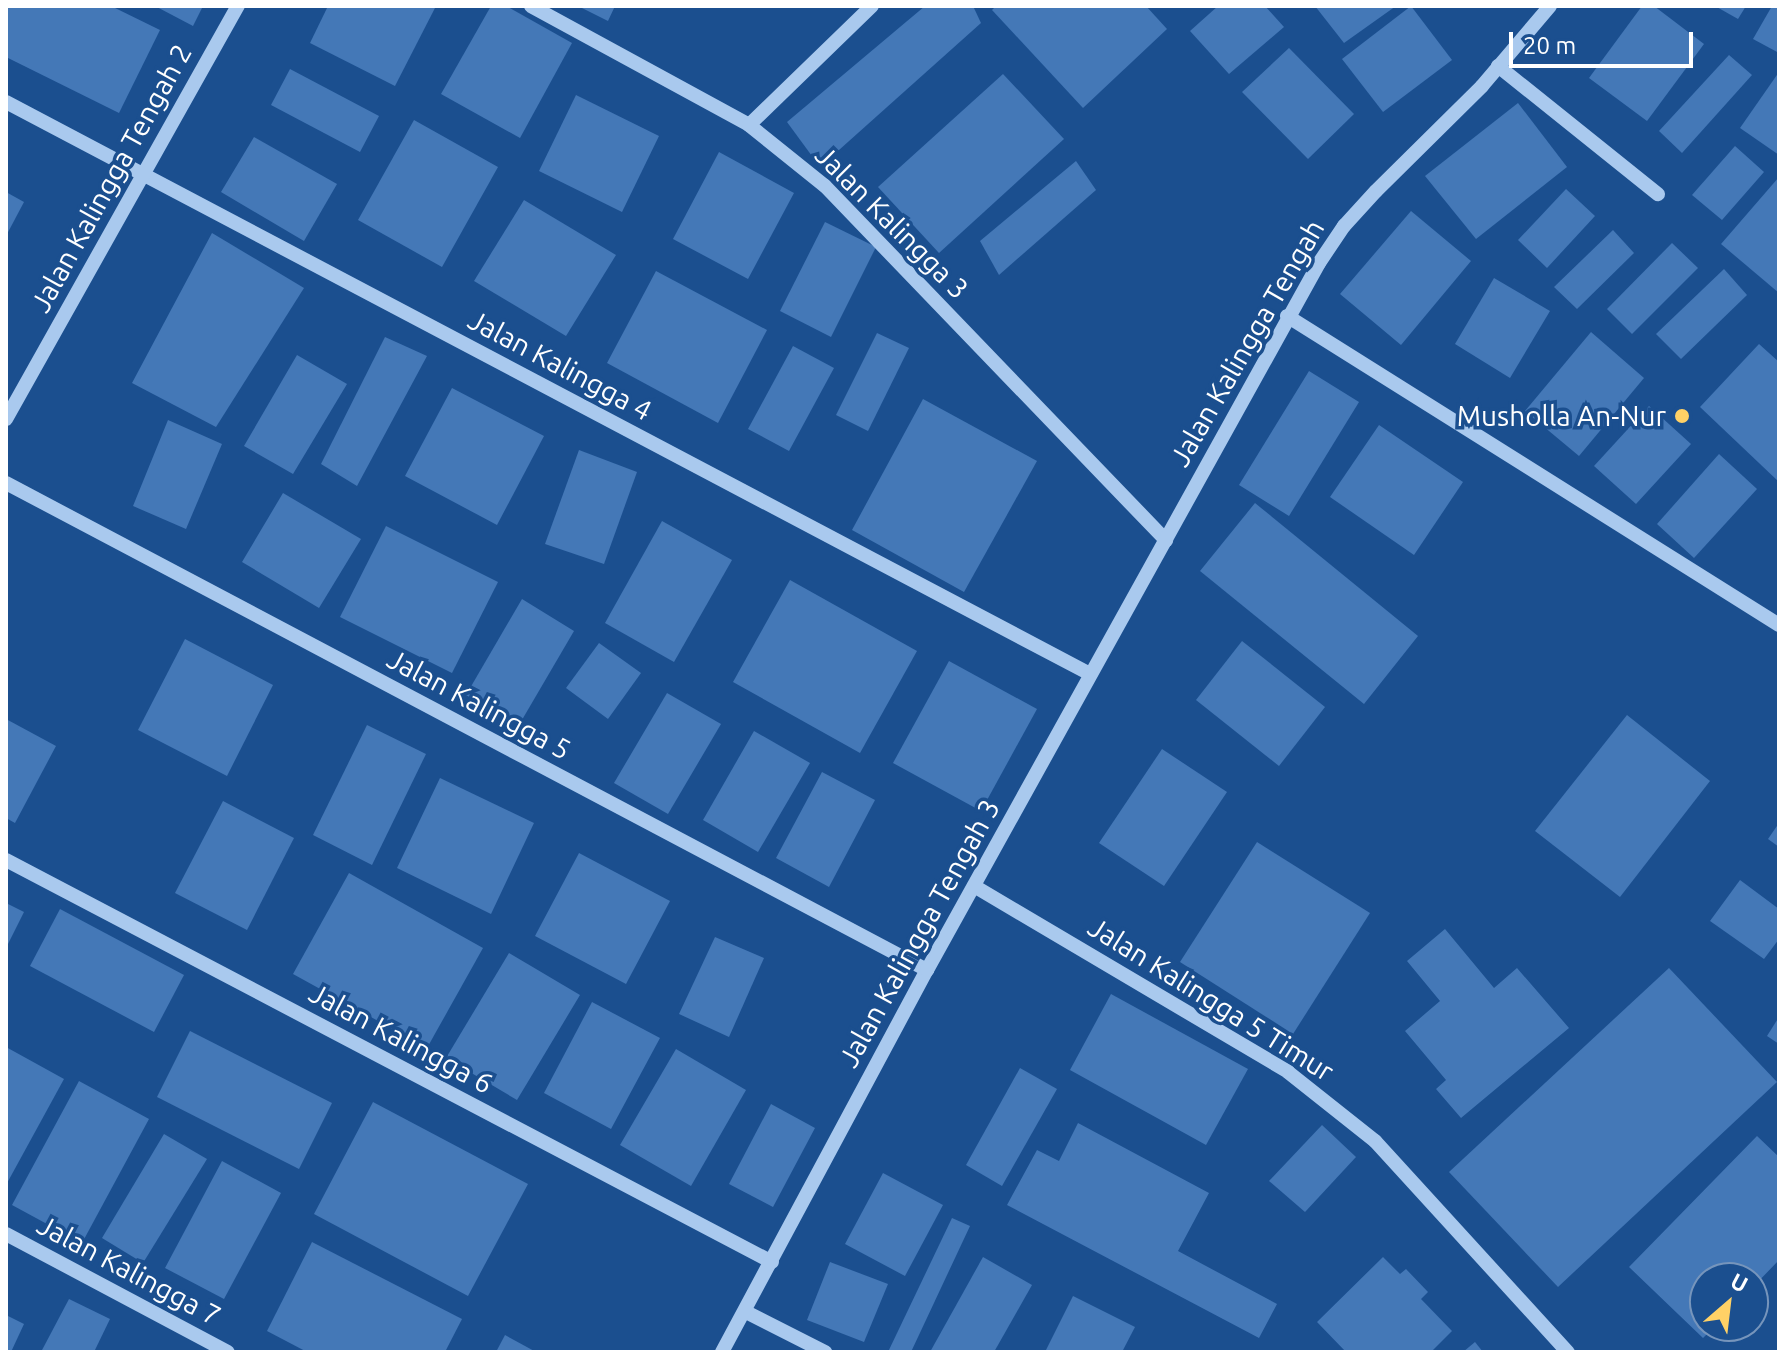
<!DOCTYPE html>
<html>
<head>
<meta charset="utf-8">
<style>
  body { margin:0 }
  #map { position:relative; width:1785px; height:1358px; overflow:hidden; background:#1b4f8f; font-family:Ubuntu,sans-serif }
  div>[style] { position:absolute }
  .building>* { inset:0; background:#4478b7 }
  .minor>* { height:14px; margin:-7px; padding:0 7px; transform-origin:7px; border-radius:7px; background:#a9c9ee }
  .dots>* { width:22px; height:22px; translate:-50% -50%; box-sizing:border-box; border:4px solid #1b4f8f; border-radius:50% }
  span { translate:-50% -50%; white-space:nowrap; text-align:center; line-height:1.15; -webkit-text-stroke:7px #1b4f8f; paint-order:stroke }
  .street-label { font-size:28px; color:#fff }
  .poi-label { font-size:28px; color:#fff }
  .right { translate:-100% -50%; text-align:right }
  .frame { position:absolute; inset:0; border:8px solid #fff; pointer-events:none }
  .north { position:absolute; left:1689px; top:1262px; width:80px; height:80px; box-sizing:border-box; background:#1b4f8f; border:2px solid #7695bc; border-radius:50%; rotate:28deg; font-size:22px; font-weight:700; line-height:32px; text-align:center; color:#fff }
  .north::after { content:''; display:block; margin:auto; width:28px; height:36px; background:#ffd166; clip-path:polygon(50% 0,100% 100%,50% 72%,0 100%) }
  .scale { position:absolute; left:1509px; top:32px; width:184px; height:36px; box-sizing:border-box; border:4px solid #fff; border-top:0; padding-left:10px; font-size:24px; line-height:28px; white-space:nowrap; color:#fff; -webkit-text-stroke:6px #1b4f8f; paint-order:stroke }
</style>
</head>
<body>
<div id="map">
  <div class="building">
    <div style="clip-path:polygon(6px 6px,111px 6px,160px 30px,119px 113px,6px 57px)"></div>
    <div style="clip-path:polygon(155px 6px,203px 6px,193px 26px)"></div>
    <div style="clip-path:polygon(328px 6px,436px 6px,395px 86px,310px 43px)"></div>
    <div style="clip-path:polygon(491px 6px,506px 6px,572px 43px,520px 138px,441px 94px)"></div>
    <div style="clip-path:polygon(578px 6px,615px 6px,608px 21px)"></div>
    <div style="clip-path:polygon(925px 6px,973px 6px,981px 23px,820px 167px,787px 122px)"></div>
    <div style="clip-path:polygon(996px 6px,1146px 6px,1167px 29px,1083px 108px,992px 10px)"></div>
    <div style="clip-path:polygon(1218px 6px,1265px 6px,1284px 27px,1229px 74px,1190px 31px)"></div>
    <div style="clip-path:polygon(1315px 6px,1396px 6px,1344px 43px)"></div>
    <div style="clip-path:polygon(1411px 6px,1452px 60px,1383px 112px,1342px 59px)"></div>
    <div style="clip-path:polygon(1642px 6px,1654px 6px,1704px 44px,1647px 121px,1589px 78px)"></div>
    <div style="clip-path:polygon(1715px 6px,1746px 6px,1738px 19px)"></div>
    <div style="clip-path:polygon(1772px 6px,1779px 6px,1779px 53px,1753px 39px)"></div>
    <div style="clip-path:polygon(1289px 48px,1354px 114px,1308px 159px,1242px 92px)"></div>
    <div style="clip-path:polygon(1729px 55px,1752px 75px,1682px 153px,1659px 131px)"></div>
    <div style="clip-path:polygon(290px 69px,379px 116px,360px 152px,271px 105px)"></div>
    <div style="clip-path:polygon(1779px 72px,1779px 155px,1740px 128px)"></div>
    <div style="clip-path:polygon(1003px 74px,1064px 139px,939px 253px,878px 187px)"></div>
    <div style="clip-path:polygon(576px 95px,659px 136px,622px 212px,539px 171px)"></div>
    <div style="clip-path:polygon(1518px 103px,1567px 167px,1476px 239px,1425px 176px)"></div>
    <div style="clip-path:polygon(414px 120px,498px 167px,442px 267px,358px 220px)"></div>
    <div style="clip-path:polygon(254px 137px,337px 184px,304px 241px,221px 192px)"></div>
    <div style="clip-path:polygon(1735px 146px,1764px 172px,1722px 220px,1692px 195px)"></div>
    <div style="clip-path:polygon(719px 152px,794px 193px,748px 279px,673px 239px)"></div>
    <div style="clip-path:polygon(1076px 161px,1096px 190px,999px 275px,980px 241px)"></div>
    <div style="clip-path:polygon(1779px 177px,1779px 293px,1721px 244px)"></div>
    <div style="clip-path:polygon(1566px 189px,1595px 216px,1547px 268px,1518px 240px)"></div>
    <div style="clip-path:polygon(6px 192px,24px 202px,6px 236px)"></div>
    <div style="clip-path:polygon(524px 200px,616px 255px,566px 336px,474px 281px)"></div>
    <div style="clip-path:polygon(1411px 211px,1471px 261px,1401px 345px,1340px 294px)"></div>
    <div style="clip-path:polygon(825px 222px,876px 247px,831px 337px,780px 311px)"></div>
    <div style="clip-path:polygon(1613px 230px,1634px 253px,1577px 309px,1554px 287px)"></div>
    <div style="clip-path:polygon(212px 233px,304px 288px,216px 427px,132px 383px)"></div>
    <div style="clip-path:polygon(1672px 243px,1698px 268px,1632px 334px,1607px 309px)"></div>
    <div style="clip-path:polygon(1724px 269px,1747px 295px,1681px 359px,1656px 334px)"></div>
    <div style="clip-path:polygon(656px 271px,767px 330px,718px 423px,607px 363px)"></div>
    <div style="clip-path:polygon(1494px 278px,1550px 311px,1510px 378px,1455px 344px)"></div>
    <div style="clip-path:polygon(1591px 332px,1644px 378px,1579px 456px,1525px 411px)"></div>
    <div style="clip-path:polygon(877px 333px,909px 348px,868px 431px,836px 415px)"></div>
    <div style="clip-path:polygon(385px 337px,427px 356px,357px 486px,321px 464px)"></div>
    <div style="clip-path:polygon(1759px 344px,1779px 362px,1779px 482px,1700px 407px)"></div>
    <div style="clip-path:polygon(793px 346px,834px 368px,789px 451px,748px 429px)"></div>
    <div style="clip-path:polygon(297px 355px,347px 384px,293px 474px,244px 446px)"></div>
    <div style="clip-path:polygon(1309px 371px,1359px 402px,1289px 516px,1239px 485px)"></div>
    <div style="clip-path:polygon(452px 388px,544px 436px,497px 525px,405px 476px)"></div>
    <div style="clip-path:polygon(923px 399px,1037px 461px,964px 592px,852px 530px)"></div>
    <div style="clip-path:polygon(1649px 406px,1691px 444px,1636px 504px,1594px 466px)"></div>
    <div style="clip-path:polygon(168px 420px,222px 444px,186px 529px,133px 506px)"></div>
    <div style="clip-path:polygon(1379px 425px,1463px 482px,1414px 555px,1330px 497px)"></div>
    <div style="clip-path:polygon(579px 450px,637px 472px,604px 564px,545px 544px)"></div>
    <div style="clip-path:polygon(1719px 454px,1757px 489px,1694px 558px,1657px 524px)"></div>
    <div style="clip-path:polygon(283px 493px,361px 539px,319px 608px,242px 562px)"></div>
    <div style="clip-path:polygon(1255px 503px,1418px 636px,1364px 704px,1200px 571px)"></div>
    <div style="clip-path:polygon(662px 521px,732px 560px,674px 662px,605px 623px)"></div>
    <div style="clip-path:polygon(386px 526px,498px 582px,452px 673px,340px 617px)"></div>
    <div style="clip-path:polygon(790px 580px,917px 651px,860px 753px,733px 682px)"></div>
    <div style="clip-path:polygon(522px 599px,574px 631px,519px 725px,466px 695px)"></div>
    <div style="clip-path:polygon(185px 639px,273px 685px,227px 776px,138px 730px)"></div>
    <div style="clip-path:polygon(1242px 641px,1325px 707px,1279px 766px,1196px 700px)"></div>
    <div style="clip-path:polygon(599px 643px,641px 673px,608px 719px,566px 688px)"></div>
    <div style="clip-path:polygon(949px 661px,1037px 709px,981px 811px,893px 763px)"></div>
    <div style="clip-path:polygon(667px 693px,721px 724px,668px 814px,614px 783px)"></div>
    <div style="clip-path:polygon(1627px 715px,1710px 781px,1620px 897px,1535px 831px)"></div>
    <div style="clip-path:polygon(6px 719px,56px 746px,15px 823px,6px 818px)"></div>
    <div style="clip-path:polygon(367px 725px,426px 754px,372px 865px,313px 835px)"></div>
    <div style="clip-path:polygon(754px 731px,810px 763px,758px 852px,703px 820px)"></div>
    <div style="clip-path:polygon(1162px 749px,1227px 792px,1164px 886px,1099px 843px)"></div>
    <div style="clip-path:polygon(822px 772px,875px 800px,829px 887px,776px 858px)"></div>
    <div style="clip-path:polygon(440px 778px,534px 823px,491px 914px,397px 868px)"></div>
    <div style="clip-path:polygon(223px 801px,294px 838px,247px 930px,175px 893px)"></div>
    <div style="clip-path:polygon(1779px 823px,1779px 847px,1768px 839px)"></div>
    <div style="clip-path:polygon(1257px 842px,1370px 913px,1293px 1034px,1180px 962px)"></div>
    <div style="clip-path:polygon(579px 853px,670px 901px,626px 984px,535px 936px)"></div>
    <div style="clip-path:polygon(349px 873px,483px 948px,427px 1048px,293px 974px)"></div>
    <div style="clip-path:polygon(1740px 880px,1779px 909px,1779px 939px,1764px 959px,1710px 921px)"></div>
    <div style="clip-path:polygon(6px 903px,24px 912px,6px 948px)"></div>
    <div style="clip-path:polygon(60px 909px,184px 975px,154px 1032px,30px 966px)"></div>
    <div style="clip-path:polygon(1445px 929px,1494px 988px,1517px 968px,1569px 1028px,1461px 1118px,1436px 1089px,1446px 1080px,1405px 1031px,1440px 1001px,1407px 961px)"></div>
    <div style="clip-path:polygon(715px 937px,764px 958px,729px 1037px,679px 1014px)"></div>
    <div style="clip-path:polygon(509px 953px,580px 995px,517px 1100px,446px 1058px)"></div>
    <div style="clip-path:polygon(1669px 968px,1777px 1082px,1558px 1287px,1449px 1172px)"></div>
    <div style="clip-path:polygon(1111px 994px,1248px 1069px,1206px 1145px,1070px 1070px)"></div>
    <div style="clip-path:polygon(592px 1002px,660px 1038px,611px 1129px,544px 1093px)"></div>
    <div style="clip-path:polygon(1779px 1017px,1779px 1044px,1767px 1036px)"></div>
    <div style="clip-path:polygon(190px 1031px,332px 1103px,299px 1169px,157px 1097px)"></div>
    <div style="clip-path:polygon(6px 1047px,64px 1079px,6px 1185px)"></div>
    <div style="clip-path:polygon(676px 1049px,746px 1090px,691px 1186px,620px 1145px)"></div>
    <div style="clip-path:polygon(1020px 1068px,1057px 1089px,1002px 1186px,966px 1165px)"></div>
    <div style="clip-path:polygon(79px 1081px,149px 1119px,82px 1243px,12px 1205px)"></div>
    <div style="clip-path:polygon(373px 1102px,528px 1184px,468px 1296px,314px 1214px)"></div>
    <div style="clip-path:polygon(771px 1104px,815px 1128px,773px 1207px,729px 1184px)"></div>
    <div style="clip-path:polygon(1078px 1123px,1209px 1193px,1178px 1251px,1277px 1304px,1259px 1338px,1007px 1205px,1037px 1150px,1059px 1161px)"></div>
    <div style="clip-path:polygon(1322px 1125px,1356px 1157px,1305px 1212px,1269px 1181px)"></div>
    <div style="clip-path:polygon(164px 1134px,207px 1159px,143px 1263px,102px 1238px)"></div>
    <div style="clip-path:polygon(1757px 1136px,1779px 1157px,1779px 1260px,1753px 1287px,1753px 1278px,1705px 1278px,1705px 1326px,1715px 1326px,1703px 1338px,1629px 1267px)"></div>
    <div style="clip-path:polygon(222px 1161px,281px 1193px,224px 1299px,165px 1268px)"></div>
    <div style="clip-path:polygon(883px 1173px,943px 1205px,905px 1276px,845px 1244px)"></div>
    <div style="clip-path:polygon(952px 1218px,970px 1226px,911px 1352px,888px 1352px)"></div>
    <div style="clip-path:polygon(312px 1242px,462px 1319px,445px 1352px,307px 1352px,267px 1331px)"></div>
    <div style="clip-path:polygon(983px 1257px,1032px 1285px,994px 1352px,930px 1352px)"></div>
    <div style="clip-path:polygon(1383px 1257px,1400px 1274px,1406px 1269px,1428px 1292px,1421px 1299px,1452px 1331px,1431px 1352px,1346px 1352px,1317px 1322px)"></div>
    <div style="clip-path:polygon(830px 1262px,888px 1284px,864px 1342px,807px 1320px)"></div>
    <div style="clip-path:polygon(1073px 1296px,1135px 1327px,1122px 1352px,1045px 1352px)"></div>
    <div style="clip-path:polygon(69px 1299px,110px 1319px,94px 1352px,41px 1352px)"></div>
    <div style="clip-path:polygon(6px 1315px,24px 1324px,11px 1352px,6px 1352px)"></div>
    <div style="clip-path:polygon(505px 1335px,536px 1352px,496px 1352px)"></div>
    <div style="clip-path:polygon(1475px 1342px,1483px 1352px,1463px 1352px)"></div>
  </div>
  <div class="minor">
    <div style="left:531px;top:6px;width:248px;rotate:28.6deg"></div>
    <div style="left:749px;top:125px;width:97px;rotate:38.8deg"></div>
    <div style="left:825px;top:186px;width:492px;rotate:46.1deg"></div>
    <div style="left:1498px;top:66px;width:205px;rotate:38.7deg"></div>
    <div style="left:6px;top:102px;width:1226px;rotate:27.82deg"></div>
    <div style="left:749px;top:125px;width:171px;rotate:-44.1deg"></div>
    <div style="left:1287px;top:316px;width:581px;rotate:32.13deg"></div>
    <div style="left:6px;top:419px;width:474px;rotate:-60.7deg"></div>
    <div style="left:6px;top:483px;width:1042px;rotate:27.87deg"></div>
    <div style="left:6px;top:860px;width:865px;rotate:27.69deg"></div>
    <div style="left:974px;top:886px;width:365px;rotate:30.6deg"></div>
    <div style="left:1288px;top:1072px;width:111px;rotate:38.4deg"></div>
    <div style="left:1375px;top:1141px;width:286px;rotate:47.6deg"></div>
    <div style="left:6px;top:1234px;width:251px;rotate:28deg"></div>
    <div style="left:746px;top:1312px;width:89px;rotate:26.9deg"></div>
    <div style="left:722px;top:1352px;width:434px;rotate:-61.8deg"></div>
    <div style="left:927px;top:970px;width:808px;rotate:-60.99deg"></div>
    <div style="left:1319px;top:263px;width:45px;rotate:-56deg"></div>
    <div style="left:1344px;top:226px;width:47px;rotate:-47.6deg"></div>
    <div style="left:1376px;top:191px;width:149px;rotate:-44.7deg"></div>
    <div style="left:1482px;top:86px;width:105px;rotate:-49.6deg"></div>
  </div>
  <div class="dots">
    <div style="left:1682px;top:416px;background:#ffd166"></div>
  </div>
  <div class="street-label">
    <span style="left:111px;top:178px;rotate:-61deg">Jalan Kalingga Tengah 2</span>
    <span style="left:892px;top:222px;rotate:45deg">Jalan Kalingga 3</span>
    <span style="left:1247px;top:343px;rotate:-60deg">Jalan Kalingga Tengah</span>
    <span style="left:560px;top:365px;rotate:28deg">Jalan Kalingga 4</span>
    <span style="left:479px;top:704px;rotate:28deg">Jalan Kalingga 5</span>
    <span style="left:919px;top:933px;rotate:-61deg">Jalan Kalingga Tengah 3</span>
    <span style="left:1211px;top:999px;rotate:32deg">Jalan Kalingga 5 Timur</span>
    <span style="left:401px;top:1038px;rotate:28deg">Jalan Kalingga 6</span>
    <span style="left:129px;top:1270px;rotate:28deg">Jalan Kalingga 7</span>
  </div>
  <div class="poi-label">
    <span class="right" style="left:1666px;top:416px">Musholla An-Nur</span>
  </div>
  <div class="frame"></div>
  <div class="north">U</div>
  <div class="scale">20 m</div>
</div>
</body>
</html>
